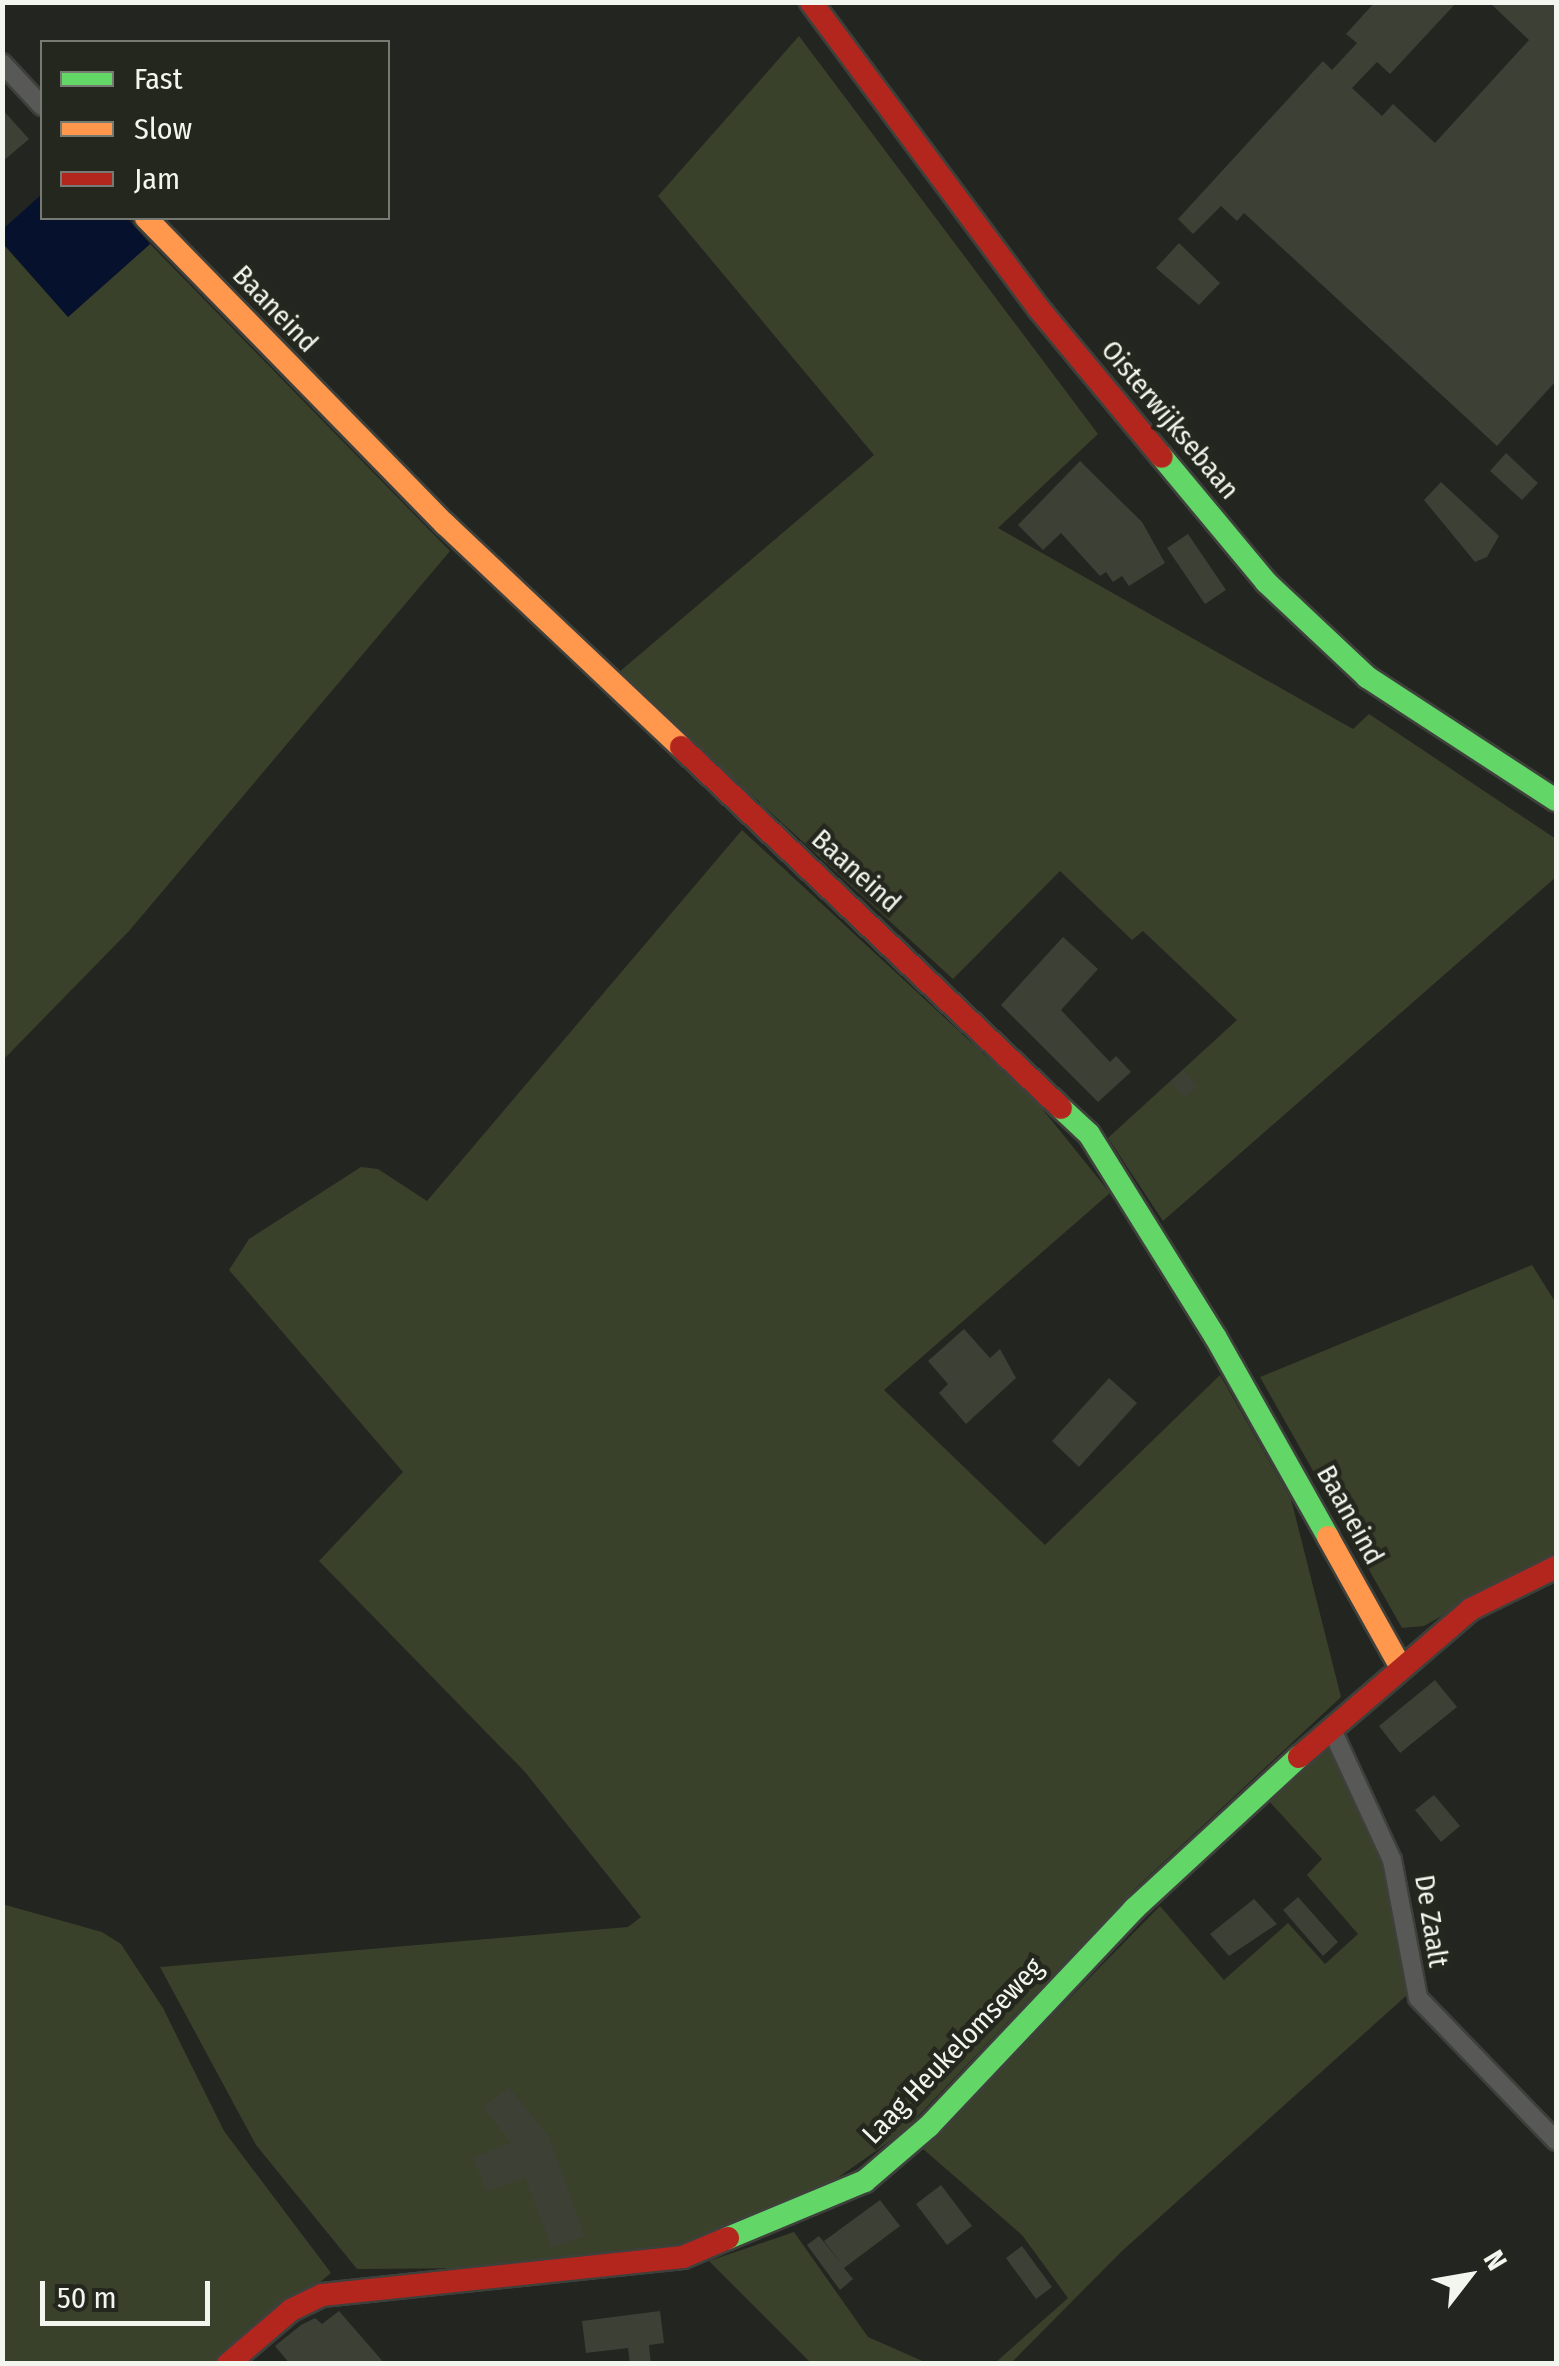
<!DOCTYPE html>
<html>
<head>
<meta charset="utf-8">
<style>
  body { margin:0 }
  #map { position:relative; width:1559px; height:2366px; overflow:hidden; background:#232520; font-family:"Fira Sans Condensed",sans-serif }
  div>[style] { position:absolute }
  .green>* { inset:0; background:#39412a }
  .water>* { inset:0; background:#06112e }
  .building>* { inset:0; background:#3c4035 }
  .roads { filter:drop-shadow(2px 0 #3e403b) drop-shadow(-2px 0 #3e403b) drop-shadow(0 2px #3e403b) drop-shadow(0 -2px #3e403b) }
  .street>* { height:18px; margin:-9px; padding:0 9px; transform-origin:9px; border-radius:9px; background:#585956 }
  .fast>* { height:22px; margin:-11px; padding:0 11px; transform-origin:11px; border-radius:11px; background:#63d668 }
  .slow>* { height:22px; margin:-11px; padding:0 11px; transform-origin:11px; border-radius:11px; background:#ff974d }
  .jam>* { height:22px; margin:-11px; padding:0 11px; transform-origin:11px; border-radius:11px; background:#b3261e }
  span { translate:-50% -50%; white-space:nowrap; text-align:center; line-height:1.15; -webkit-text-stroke:9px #24271e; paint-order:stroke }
  .street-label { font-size:28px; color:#f3f6ef }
  .frame { position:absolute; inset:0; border:5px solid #f3f6ef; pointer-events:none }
  .legend { position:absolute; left:40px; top:40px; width:350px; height:180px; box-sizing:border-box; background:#24271e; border:2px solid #777a72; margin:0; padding:12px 18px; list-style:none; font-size:30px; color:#f3f6ef }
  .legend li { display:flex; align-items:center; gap:20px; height:50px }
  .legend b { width:50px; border:2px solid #777a72 }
  .north { position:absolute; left:1419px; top:2226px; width:100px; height:100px; -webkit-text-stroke:8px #24271e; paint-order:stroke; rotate:59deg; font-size:28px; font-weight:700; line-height:40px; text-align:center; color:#f3f6ef }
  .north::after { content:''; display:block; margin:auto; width:35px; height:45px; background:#f3f6ef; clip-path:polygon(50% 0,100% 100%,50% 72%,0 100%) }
  .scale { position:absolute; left:40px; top:2281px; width:170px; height:45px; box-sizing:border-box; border:5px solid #f3f6ef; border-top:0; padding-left:12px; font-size:30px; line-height:35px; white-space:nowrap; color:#f3f6ef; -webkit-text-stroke:8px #24271e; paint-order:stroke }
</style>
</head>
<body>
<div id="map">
  <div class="green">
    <div style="clip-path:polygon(799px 36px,1098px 434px,998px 528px,1353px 729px,1369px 714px,1556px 839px,1556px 877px,1163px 1221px,1108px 1138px,1237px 1020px,1143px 931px,1132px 940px,1060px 871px,953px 979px,618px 673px,874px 455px,658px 196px)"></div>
    <div style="clip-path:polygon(2px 243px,68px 317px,150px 244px,450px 551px,129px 931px,3px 1060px)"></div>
    <div style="clip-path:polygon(742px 830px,1040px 1106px,1110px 1193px,884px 1390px,1045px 1545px,1220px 1375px,1291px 1499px,1341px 1697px,1137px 1887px,903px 2132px,816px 2193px,690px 2243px,483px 2268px,357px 2269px,256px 2145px,160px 1967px,628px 1927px,641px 1917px,525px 1772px,319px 1561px,403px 1472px,229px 1270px,249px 1239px,361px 1167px,378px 1169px,427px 1201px)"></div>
    <div style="clip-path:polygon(1532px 1265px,1556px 1303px,1556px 1552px,1424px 1626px,1402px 1628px,1260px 1377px)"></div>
    <div style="clip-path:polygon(1329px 1747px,1356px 1782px,1377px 1826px,1407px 1995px,1122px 2251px,1011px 2363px,995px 2363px,1068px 2298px,1022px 2235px,922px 2148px,1160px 1906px,1224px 1980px,1288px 1923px,1325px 1964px,1358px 1934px,1307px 1875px,1322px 1859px,1268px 1800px)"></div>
    <div style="clip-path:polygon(2px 1904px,102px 1932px,121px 1944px,163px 2008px,224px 2131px,331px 2273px,223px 2363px,3px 2363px)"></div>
    <div style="clip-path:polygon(794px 2232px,868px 2337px,927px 2363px,811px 2363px,709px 2261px)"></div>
  </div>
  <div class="water">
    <div style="clip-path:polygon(42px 194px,42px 218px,127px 218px,150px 244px,68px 317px,3px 243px,3px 229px)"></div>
  </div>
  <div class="building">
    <div style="clip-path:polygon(1375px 2px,1457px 2px,1390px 74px,1377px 62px,1352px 88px,1382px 116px,1393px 104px,1435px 143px,1529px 40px,1489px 2px,1556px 2px,1556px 381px,1497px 446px,1244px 213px,1237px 221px,1221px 206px,1193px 234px,1178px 219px,1323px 61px,1332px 70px,1357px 43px,1346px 34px)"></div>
    <div style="clip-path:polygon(2px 109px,29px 139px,2px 162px)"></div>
    <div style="clip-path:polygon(1179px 243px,1220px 283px,1199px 305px,1156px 268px)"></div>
    <div style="clip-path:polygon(1506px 453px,1538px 483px,1522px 500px,1490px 471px)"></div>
    <div style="clip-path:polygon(1080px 461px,1142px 522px,1165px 563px,1129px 586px,1122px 576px,1113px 582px,1106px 572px,1100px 576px,1061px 533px,1043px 550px,1018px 525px)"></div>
    <div style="clip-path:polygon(1441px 482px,1499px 536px,1487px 557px,1475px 562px,1424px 500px)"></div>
    <div style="clip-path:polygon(1188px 534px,1226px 590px,1205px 604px,1167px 548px)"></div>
    <div style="clip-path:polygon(1063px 937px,1098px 969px,1061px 1010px,1110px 1062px,1116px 1056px,1131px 1072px,1098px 1102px,1001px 1005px)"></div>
    <div style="clip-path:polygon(1184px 1070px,1198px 1086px,1185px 1098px,1170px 1082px)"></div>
    <div style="clip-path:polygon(964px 1329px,990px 1358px,1000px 1349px,1016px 1378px,966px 1424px,939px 1393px,948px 1384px,928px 1361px)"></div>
    <div style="clip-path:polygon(1109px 1378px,1137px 1403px,1079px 1467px,1052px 1441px)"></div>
    <div style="clip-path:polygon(1435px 1680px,1457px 1707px,1400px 1753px,1379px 1726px)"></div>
    <div style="clip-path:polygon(1434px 1795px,1460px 1826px,1441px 1842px,1415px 1810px)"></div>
    <div style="clip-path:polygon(1298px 1897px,1338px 1942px,1323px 1956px,1283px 1910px)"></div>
    <div style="clip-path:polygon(1254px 1899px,1277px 1924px,1229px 1956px,1210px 1934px)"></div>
    <div style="clip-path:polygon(509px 2087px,549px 2137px,585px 2236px,552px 2248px,525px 2178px,486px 2192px,473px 2157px,511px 2143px,483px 2107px)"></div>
    <div style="clip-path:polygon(941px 2185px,972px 2226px,947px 2245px,916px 2204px)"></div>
    <div style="clip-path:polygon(880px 2200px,900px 2226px,844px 2268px,853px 2279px,840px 2290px,807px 2245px,819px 2236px,841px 2263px,824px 2241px)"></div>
    <div style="clip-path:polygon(1022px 2246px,1052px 2287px,1036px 2299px,1006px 2258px)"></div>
    <div style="clip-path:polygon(339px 2311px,385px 2364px,290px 2364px,275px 2346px,301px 2325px,315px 2318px,322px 2324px)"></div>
    <div style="clip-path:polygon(660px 2311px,664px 2343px,649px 2345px,651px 2364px,630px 2364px,628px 2348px,586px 2353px,582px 2321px)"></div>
  </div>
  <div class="roads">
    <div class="street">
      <div style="left:2px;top:63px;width:59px;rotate:47.1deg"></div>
      <div style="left:1331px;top:1728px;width:145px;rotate:65.2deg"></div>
      <div style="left:1392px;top:1860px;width:140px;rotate:79.3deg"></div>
      <div style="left:1418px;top:1998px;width:199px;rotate:46deg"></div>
    </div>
    <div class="fast">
      <div style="left:1162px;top:457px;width:163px;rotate:50.2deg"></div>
      <div style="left:1266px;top:582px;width:139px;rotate:43.2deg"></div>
      <div style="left:1367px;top:677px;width:225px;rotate:33.1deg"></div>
      <div style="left:1061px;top:1108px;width:38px;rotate:43deg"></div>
      <div style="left:1089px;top:1134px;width:240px;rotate:58.1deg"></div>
      <div style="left:1216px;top:1338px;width:228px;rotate:60.6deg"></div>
      <div style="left:728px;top:2238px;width:148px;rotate:-22.6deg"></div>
      <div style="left:865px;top:2181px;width:84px;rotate:-40.7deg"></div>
      <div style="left:929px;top:2126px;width:299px;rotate:-46.6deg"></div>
      <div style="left:1134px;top:1909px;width:224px;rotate:-42.7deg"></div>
    </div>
    <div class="slow">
      <div style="left:146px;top:218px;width:428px;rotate:45.7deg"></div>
      <div style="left:445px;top:524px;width:325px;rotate:43.4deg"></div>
      <div style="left:1328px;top:1537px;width:148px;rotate:60.8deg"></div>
    </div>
    <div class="jam">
      <div style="left:811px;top:2px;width:382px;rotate:53.4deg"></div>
      <div style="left:1039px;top:309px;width:192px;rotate:50.3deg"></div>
      <div style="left:681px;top:747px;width:524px;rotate:43.53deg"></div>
      <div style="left:1299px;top:1757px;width:227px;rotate:-40.7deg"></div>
      <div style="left:1471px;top:1609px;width:95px;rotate:-26.3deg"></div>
      <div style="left:228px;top:2364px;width:83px;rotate:-40.6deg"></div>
      <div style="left:291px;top:2310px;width:34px;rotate:-26deg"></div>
      <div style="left:322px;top:2295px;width:363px;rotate:-6deg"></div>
      <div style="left:683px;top:2257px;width:49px;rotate:-22.9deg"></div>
    </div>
  </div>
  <div class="street-label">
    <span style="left:275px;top:309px;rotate:46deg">Baaneind</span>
    <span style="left:1170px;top:420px;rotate:50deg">Oisterwijksebaan</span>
    <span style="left:856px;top:871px;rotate:42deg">Baaneind</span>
    <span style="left:1350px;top:1515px;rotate:61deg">Baaneind</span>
    <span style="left:1431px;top:1921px;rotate:81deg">De Zaalt</span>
    <span style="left:953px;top:2051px;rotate:-46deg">Laag Heukelomseweg</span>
  </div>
  <div class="frame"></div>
  <ul class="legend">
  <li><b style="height:12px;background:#63d668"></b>Fast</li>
  <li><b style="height:12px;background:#ff974d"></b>Slow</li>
  <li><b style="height:12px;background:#b3261e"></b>Jam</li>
  </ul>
  <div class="north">N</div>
  <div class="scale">50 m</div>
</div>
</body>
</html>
